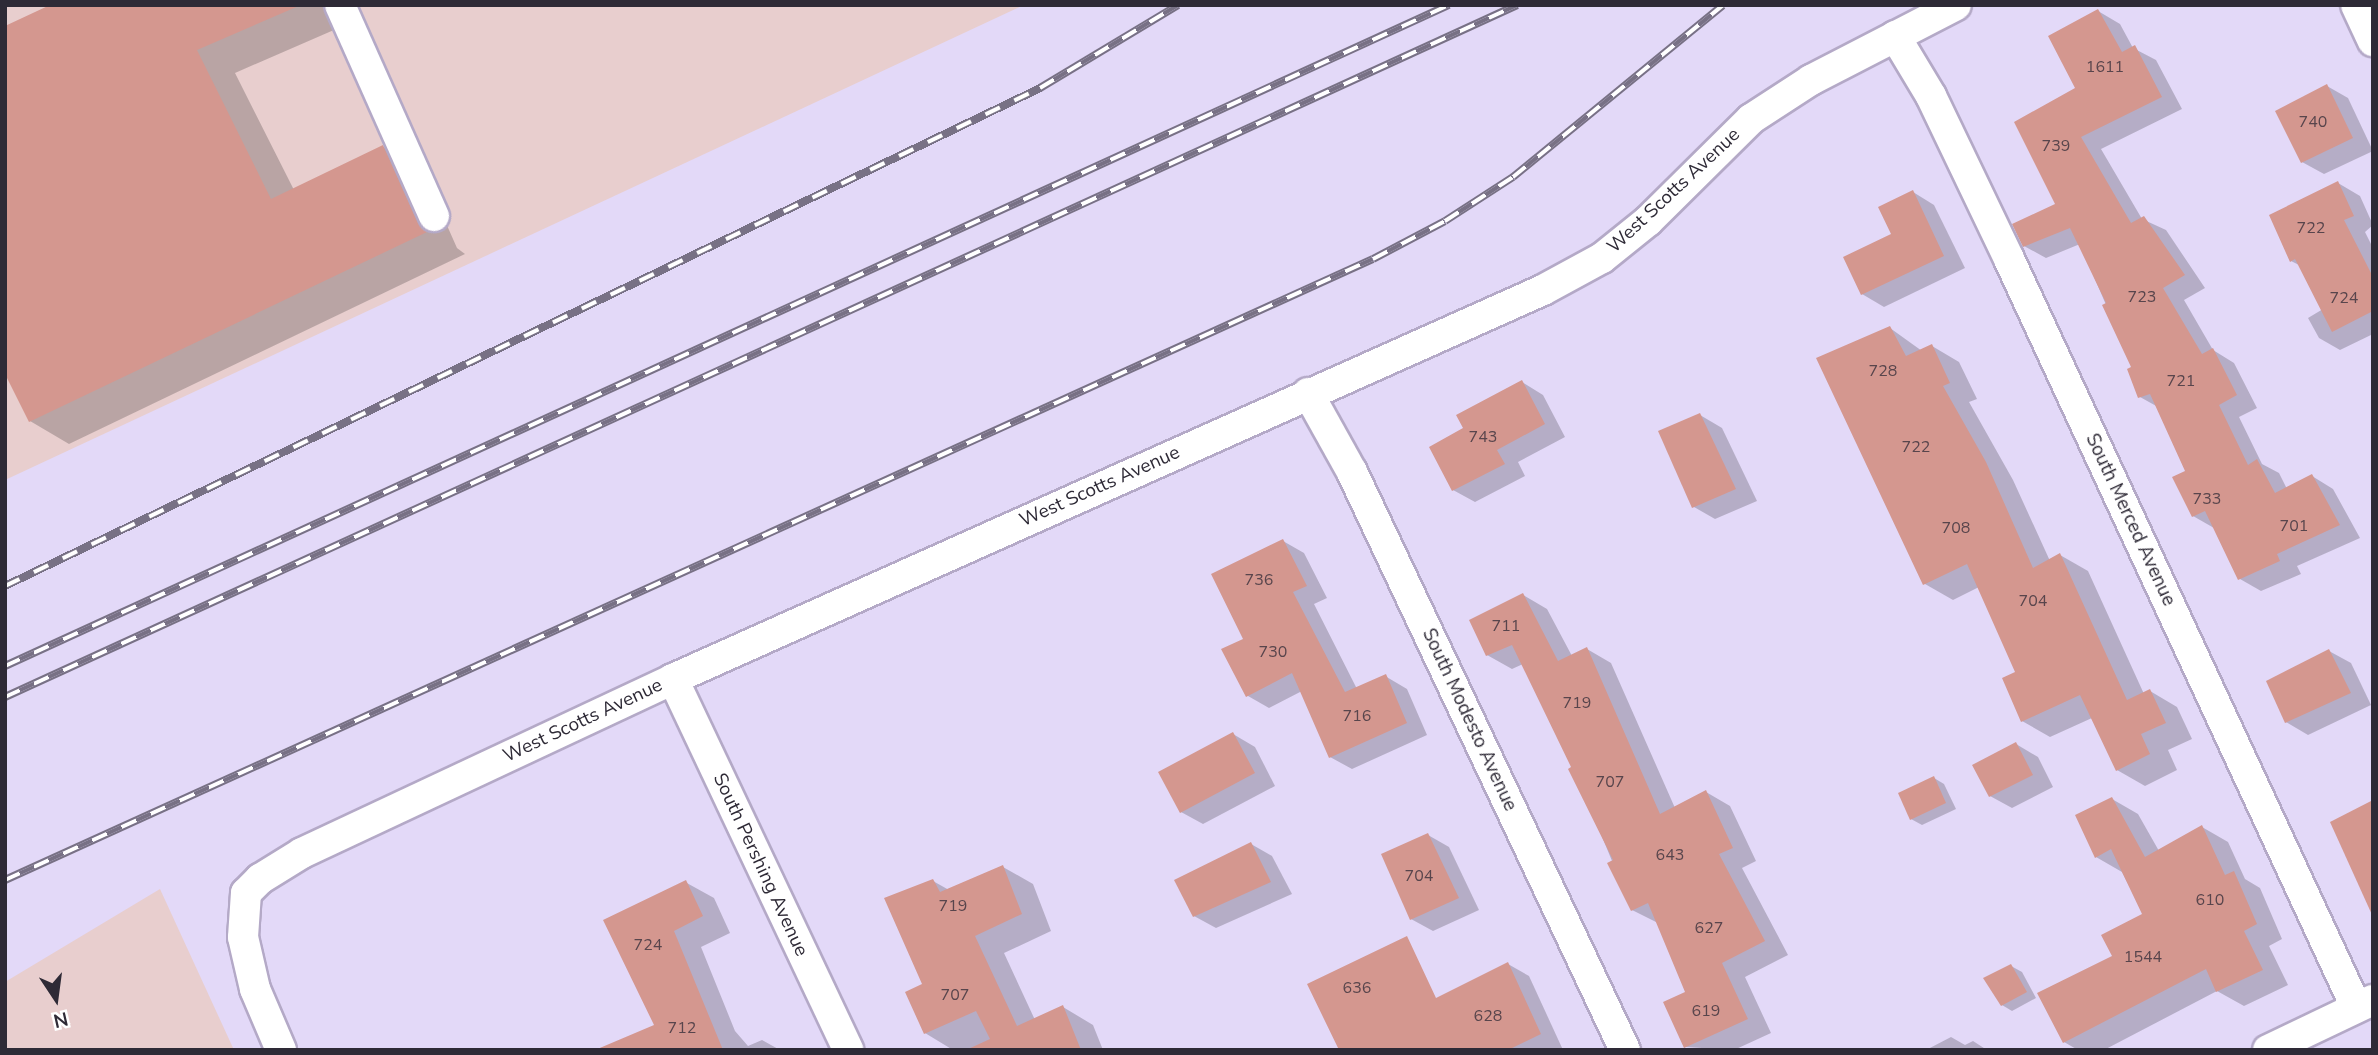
<!DOCTYPE html>
<html>
<head>
<meta charset="utf-8">
<style>
  body { margin:0 }
  #map { position:relative; width:2378px; height:1055px; overflow:hidden; background:#e3d9f8; font-family:"Nunito Sans",sans-serif }
  div>[style] { position:absolute }
  .industrial>* { inset:0; background:#e8cece }
  .shadow>* { inset:0; background:#0003 }
  .building>* { inset:0; background:#d4978f }
  .roads { filter:drop-shadow(2px 0 #b4a9c7) drop-shadow(-2px 0 #b4a9c7) drop-shadow(0 2px #b4a9c7) drop-shadow(0 -2px #b4a9c7) }
  .minor>* { height:30px; margin:-15px; padding:0 15px; transform-origin:15px; border-radius:15px; background:#fff }
  .rail>* { height:8px; margin-top:-4px; transform-origin:0; background:repeating-linear-gradient(90deg,#fff 0 16px,#787185 0 32px); box-sizing:border-box; border-block:2px solid #787185 }
  span { translate:-50% -50%; white-space:nowrap; text-align:center; line-height:1.15; -webkit-text-stroke:5px #fff; paint-order:stroke }
  .number-label { font-size:16px; color:#58454c }
  .number-label span { -webkit-text-stroke-width:0 }
  .street-label { font-size:19px; color:#2e2a36 }
  .frame { position:absolute; inset:0; border:7px solid #2e2a36; pointer-events:none }
  .north { position:absolute; left:21px; top:964px; width:70px; height:70px; -webkit-text-stroke:5px #fff; paint-order:stroke; rotate:167deg; font-size:19px; font-weight:700; line-height:28px; text-align:center; color:#2e2a36 }
  .north::after { content:''; display:block; margin:auto; width:24px; height:32px; background:#2e2a36; clip-path:polygon(50% 0,100% 100%,50% 72%,0 100%) }
</style>
</head>
<body>
<div id="map">
  <div class="industrial">
    <div style="clip-path:polygon(5px 5px,1024px 5px,5px 480px)"></div>
    <div style="clip-path:polygon(160px 889px,234px 1050px,5px 1050px,5px 982px)"></div>
  </div>
  <div class="shadow">
    <div style="clip-path:polygon(54px 5px,342px 5px,350px 23px,235px 73px,294px 190px,383px 147px,422px 169px,457px 248px,465px 254px,69px 444px,30px 421px)"></div>
    <div style="clip-path:polygon(2098px 11px,2120px 24px,2133px 48px,2156px 60px,2182px 109px,2101px 149px,2142px 219px,2166px 230px,2205px 288px,2184px 300px,2213px 350px,2234px 363px,2257px 408px,2239px 417px,2262px 464px,2279px 473px,2287px 489px,2312px 476px,2333px 489px,2360px 538px,2297px 566px,2301px 574px,2261px 591px,2240px 579px,2214px 528px,2193px 516px,2188px 472px,2158px 407px,2140px 397px,2133px 368px,2080px 244px,2046px 258px,2024px 246px,2058px 205px,2077px 89px)"></div>
    <div style="clip-path:polygon(2327px 86px,2348px 98px,2373px 151px,2324px 174px,2302px 162px)"></div>
    <div style="clip-path:polygon(2338px 183px,2360px 196px,2373px 225px,2365px 232px,2373px 248px,2373px 334px,2340px 350px,2319px 338px,2308px 318px,2323px 309px,2301px 266px,2291px 261px)"></div>
    <div style="clip-path:polygon(1913px 192px,1934px 205px,1965px 268px,1884px 307px,1862px 294px)"></div>
    <div style="clip-path:polygon(1890px 328px,1922px 351px,1932px 346px,1959px 362px,1977px 399px,1969px 402px,2013px 480px,2050px 561px,2060px 555px,2088px 571px,2144px 694px,2150px 691px,2177px 707px,2192px 739px,2168px 750px,2177px 770px,2145px 786px,2117px 770px,2092px 718px,2050px 737px,2022px 721px,2018px 673px,1979px 587px,1953px 600px,1925px 584px)"></div>
    <div style="clip-path:polygon(1522px 382px,1543px 395px,1565px 437px,1518px 462px,1525px 476px,1475px 502px,1453px 490px,1465px 429px)"></div>
    <div style="clip-path:polygon(1700px 415px,1722px 428px,1757px 501px,1715px 519px,1694px 507px)"></div>
    <div style="clip-path:polygon(1283px 541px,1304px 553px,1327px 598px,1314px 604px,1357px 689px,1385px 676px,1407px 689px,1427px 735px,1352px 769px,1330px 757px,1302px 691px,1269px 708px,1248px 696px,1246px 639px)"></div>
    <div style="clip-path:polygon(1523px 595px,1547px 609px,1572px 656px,1587px 649px,1611px 663px,1675px 808px,1706px 792px,1730px 806px,1756px 861px,1742px 868px,1788px 955px,1745px 977px,1771px 1033px,1734px 1050px,1686px 1047px,1687px 993px,1658px 923px,1632px 910px,1574px 768px,1523px 664px,1512px 669px,1487px 655px)"></div>
    <div style="clip-path:polygon(2329px 651px,2351px 663px,2371px 705px,2308px 735px,2286px 722px)"></div>
    <div style="clip-path:polygon(1233px 734px,1255px 747px,1275px 786px,1203px 824px,1181px 812px)"></div>
    <div style="clip-path:polygon(2016px 744px,2038px 757px,2053px 787px,2012px 808px,1990px 796px)"></div>
    <div style="clip-path:polygon(1934px 778px,1944px 784px,1956px 809px,1922px 825px,1911px 819px)"></div>
    <div style="clip-path:polygon(2112px 799px,2138px 814px,2159px 851px,2202px 827px,2228px 842px,2245px 879px,2260px 888px,2282px 939px,2269px 946px,2288px 985px,2244px 1006px,2217px 991px,2104px 1050px,2078px 1050px,2064px 1042px,2144px 915px,2122px 872px,2096px 857px)"></div>
    <div style="clip-path:polygon(1428px 835px,1449px 847px,1479px 910px,1433px 931px,1411px 919px)"></div>
    <div style="clip-path:polygon(1251px 844px,1272px 856px,1292px 894px,1216px 928px,1194px 916px)"></div>
    <div style="clip-path:polygon(1003px 867px,1033px 884px,1051px 931px,1004px 953px,1035px 1020px,1063px 1007px,1093px 1025px,1103px 1050px,953px 1050px,925px 1033px,933px 881px,949px 890px)"></div>
    <div style="clip-path:polygon(685px 882px,714px 898px,730px 933px,701px 947px,735px 1031px,748px 1046px,762px 1040px,780px 1050px,637px 1050px,656px 1026px,605px 920px)"></div>
    <div style="clip-path:polygon(1508px 964px,1529px 976px,1563px 1050px,1473px 1050px)"></div>
    <div style="clip-path:polygon(2011px 966px,2022px 972px,2036px 998px,2012px 1011px,2002px 1005px)"></div>
    <div style="clip-path:polygon(1951px 1037px,1965px 1045px,1973px 1041px,1987px 1050px,1926px 1050px)"></div>
  </div>
  <div class="building">
    <div style="clip-path:polygon(50px 5px,301px 5px,197px 50px,271px 199px,383px 145px,418px 223px,427px 232px,29px 422px,5px 374px,5px 26px)"></div>
    <div style="clip-path:polygon(2098px 9px,2122px 52px,2135px 45px,2162px 97px,2081px 137px,2131px 223px,2144px 216px,2185px 275px,2163px 288px,2202px 354px,2213px 348px,2237px 395px,2219px 405px,2248px 465px,2257px 459px,2275px 493px,2312px 474px,2340px 525px,2277px 554px,2280px 561px,2238px 580px,2205px 511px,2192px 517px,2172px 477px,2185px 471px,2150px 394px,2138px 398px,2127px 369px,2131px 367px,2102px 305px,2106px 303px,2070px 228px,2023px 247px,2012px 224px,2055px 204px,2014px 122px,2075px 88px,2048px 36px)"></div>
    <div style="clip-path:polygon(2327px 84px,2353px 138px,2301px 163px,2275px 111px)"></div>
    <div style="clip-path:polygon(2338px 181px,2354px 216px,2344px 220px,2373px 277px,2373px 311px,2332px 332px,2295px 259px,2290px 262px,2269px 215px)"></div>
    <div style="clip-path:polygon(1913px 190px,1944px 256px,1861px 295px,1843px 257px,1891px 234px,1878px 207px)"></div>
    <div style="clip-path:polygon(1890px 326px,1906px 356px,1932px 344px,1950px 383px,1943px 386px,1986px 462px,2033px 568px,2060px 553px,2127px 700px,2150px 689px,2166px 723px,2141px 734px,2150px 754px,2116px 771px,2080px 695px,2021px 722px,2002px 678px,2015px 672px,1967px 564px,1923px 585px,1816px 358px)"></div>
    <div style="clip-path:polygon(1522px 380px,1545px 424px,1497px 450px,1505px 464px,1452px 491px,1429px 447px,1463px 428px,1456px 415px)"></div>
    <div style="clip-path:polygon(1700px 413px,1736px 489px,1692px 508px,1658px 431px)"></div>
    <div style="clip-path:polygon(1283px 539px,1307px 586px,1293px 592px,1345px 692px,1386px 674px,1407px 723px,1329px 758px,1292px 673px,1246px 697px,1221px 649px,1243px 639px,1211px 574px)"></div>
    <div style="clip-path:polygon(1523px 593px,1558px 661px,1587px 647px,1660px 814px,1706px 790px,1733px 848px,1719px 854px,1765px 941px,1722px 963px,1748px 1019px,1684px 1048px,1663px 1002px,1685px 992px,1648px 903px,1631px 911px,1607px 863px,1613px 860px,1568px 769px,1571px 767px,1512px 645px,1486px 656px,1469px 620px)"></div>
    <div style="clip-path:polygon(2329px 649px,2351px 693px,2285px 723px,2266px 681px)"></div>
    <div style="clip-path:polygon(1233px 732px,1255px 773px,1180px 813px,1158px 772px)"></div>
    <div style="clip-path:polygon(2016px 742px,2033px 775px,1989px 797px,1972px 765px)"></div>
    <div style="clip-path:polygon(1934px 776px,1946px 803px,1910px 820px,1898px 793px)"></div>
    <div style="clip-path:polygon(2112px 797px,2145px 857px,2202px 825px,2225px 875px,2234px 871px,2257px 924px,2244px 931px,2263px 970px,2216px 992px,2206px 969px,2063px 1043px,2037px 993px,2112px 956px,2101px 935px,2142px 914px,2111px 849px,2095px 858px,2075px 815px)"></div>
    <div style="clip-path:polygon(2373px 800px,2373px 917px,2330px 822px)"></div>
    <div style="clip-path:polygon(1428px 833px,1459px 898px,1410px 920px,1381px 854px)"></div>
    <div style="clip-path:polygon(1251px 842px,1271px 882px,1193px 917px,1174px 880px)"></div>
    <div style="clip-path:polygon(1003px 865px,1022px 914px,975px 936px,1017px 1026px,1063px 1005px,1081px 1050px,966px 1050px,990px 1039px,976px 1011px,924px 1034px,905px 992px,922px 984px,884px 898px,933px 879px,940px 892px)"></div>
    <div style="clip-path:polygon(686px 880px,703px 916px,674px 931px,723px 1050px,595px 1050px,654px 1025px,603px 920px)"></div>
    <div style="clip-path:polygon(1407px 936px,1436px 998px,1508px 962px,1541px 1034px,1508px 1050px,1339px 1050px,1307px 984px)"></div>
    <div style="clip-path:polygon(2011px 964px,2027px 992px,2001px 1006px,1983px 978px)"></div>
  </div>
  <div class="roads">
    <div class="minor">
      <div style="left:340px;top:5px;width:231px;rotate:66deg"></div>
      <div style="left:2356px;top:5px;width:40px;rotate:65deg"></div>
      <div style="left:1895px;top:36px;width:70px;rotate:59deg"></div>
      <div style="left:1931px;top:96px;width:181px;rotate:64.4deg"></div>
      <div style="left:2009px;top:259px;width:825px;rotate:65.11deg"></div>
      <div style="left:1308px;top:393px;width:90px;rotate:60.9deg"></div>
      <div style="left:1352px;top:472px;width:639px;rotate:64.72deg"></div>
      <div style="left:673px;top:679px;width:410px;rotate:64.7deg"></div>
      <div style="left:281px;top:1050px;width:66px;rotate:-113.1deg"></div>
      <div style="left:255px;top:989px;width:53px;rotate:-103deg"></div>
      <div style="left:243px;top:937px;width:44px;rotate:-86.1deg"></div>
      <div style="left:246px;top:893px;width:20px;rotate:-45deg"></div>
      <div style="left:260px;top:879px;width:49px;rotate:-31.8deg"></div>
      <div style="left:302px;top:853px;width:410px;rotate:-25.1deg"></div>
      <div style="left:673px;top:679px;width:953px;rotate:-24.09deg"></div>
      <div style="left:1543px;top:290px;width:67px;rotate:-28.5deg"></div>
      <div style="left:1602px;top:258px;width:59px;rotate:-38.8deg"></div>
      <div style="left:1648px;top:221px;width:145px;rotate:-44.7deg"></div>
      <div style="left:1751px;top:119px;width:72px;rotate:-33deg"></div>
      <div style="left:1811px;top:80px;width:163px;rotate:-27.3deg"></div>
      <div style="left:2268px;top:1050px;width:116px;rotate:-25.5deg"></div>
    </div>
  </div>
  <div class="rail">
    <div style="left:5px;top:586px;width:1149px;rotate:-25.69deg"></div>
    <div style="left:1040px;top:88px;width:161px;rotate:-31deg"></div>
    <div style="left:5px;top:666px;width:1588px;rotate:-24.6deg"></div>
    <div style="left:5px;top:697px;width:1663px;rotate:-24.59deg"></div>
    <div style="left:5px;top:880px;width:1502px;rotate:-24.42deg"></div>
    <div style="left:1373px;top:259px;width:81px;rotate:-27.8deg"></div>
    <div style="left:1445px;top:221px;width:81px;rotate:-32.9deg"></div>
    <div style="left:1513px;top:177px;width:271px;rotate:-39.3deg"></div>
  </div>
  <div class="number-label">
    <span style="left:2105px;top:67px">1611</span>
    <span style="left:2313px;top:122px">740</span>
    <span style="left:2056px;top:146px">739</span>
    <span style="left:2311px;top:228px">722</span>
    <span style="left:2142px;top:297px">723</span>
    <span style="left:2344px;top:298px">724</span>
    <span style="left:1883px;top:371px">728</span>
    <span style="left:2181px;top:381px">721</span>
    <span style="left:1483px;top:437px">743</span>
    <span style="left:1916px;top:447px">722</span>
    <span style="left:2207px;top:499px">733</span>
    <span style="left:2294px;top:526px">701</span>
    <span style="left:1956px;top:528px">708</span>
    <span style="left:1259px;top:580px">736</span>
    <span style="left:2033px;top:601px">704</span>
    <span style="left:1506px;top:626px">711</span>
    <span style="left:1273px;top:652px">730</span>
    <span style="left:1577px;top:703px">719</span>
    <span style="left:1357px;top:716px">716</span>
    <span style="left:1610px;top:782px">707</span>
    <span style="left:1670px;top:855px">643</span>
    <span style="left:1419px;top:876px">704</span>
    <span style="left:2210px;top:900px">610</span>
    <span style="left:953px;top:906px">719</span>
    <span style="left:1709px;top:928px">627</span>
    <span style="left:648px;top:945px">724</span>
    <span style="left:2143px;top:957px">1544</span>
    <span style="left:1357px;top:988px">636</span>
    <span style="left:955px;top:995px">707</span>
    <span style="left:1706px;top:1011px">619</span>
    <span style="left:1488px;top:1016px">628</span>
    <span style="left:682px;top:1028px">712</span>
  </div>
  <div class="street-label">
    <span style="left:1674px;top:191px;rotate:-43deg">West Scotts Avenue</span>
    <span style="left:1100px;top:487px;rotate:-24deg">West Scotts Avenue</span>
    <span style="left:2130px;top:520px;rotate:65deg">South Merced Avenue</span>
    <span style="left:1469px;top:720px;rotate:65deg">South Modesto Avenue</span>
    <span style="left:583px;top:721px;rotate:-25deg">West Scotts Avenue</span>
    <span style="left:760px;top:865px;rotate:65deg">South Pershing Avenue</span>
  </div>
  <div class="frame"></div>
  <div class="north">N</div>
</div>
</body>
</html>
